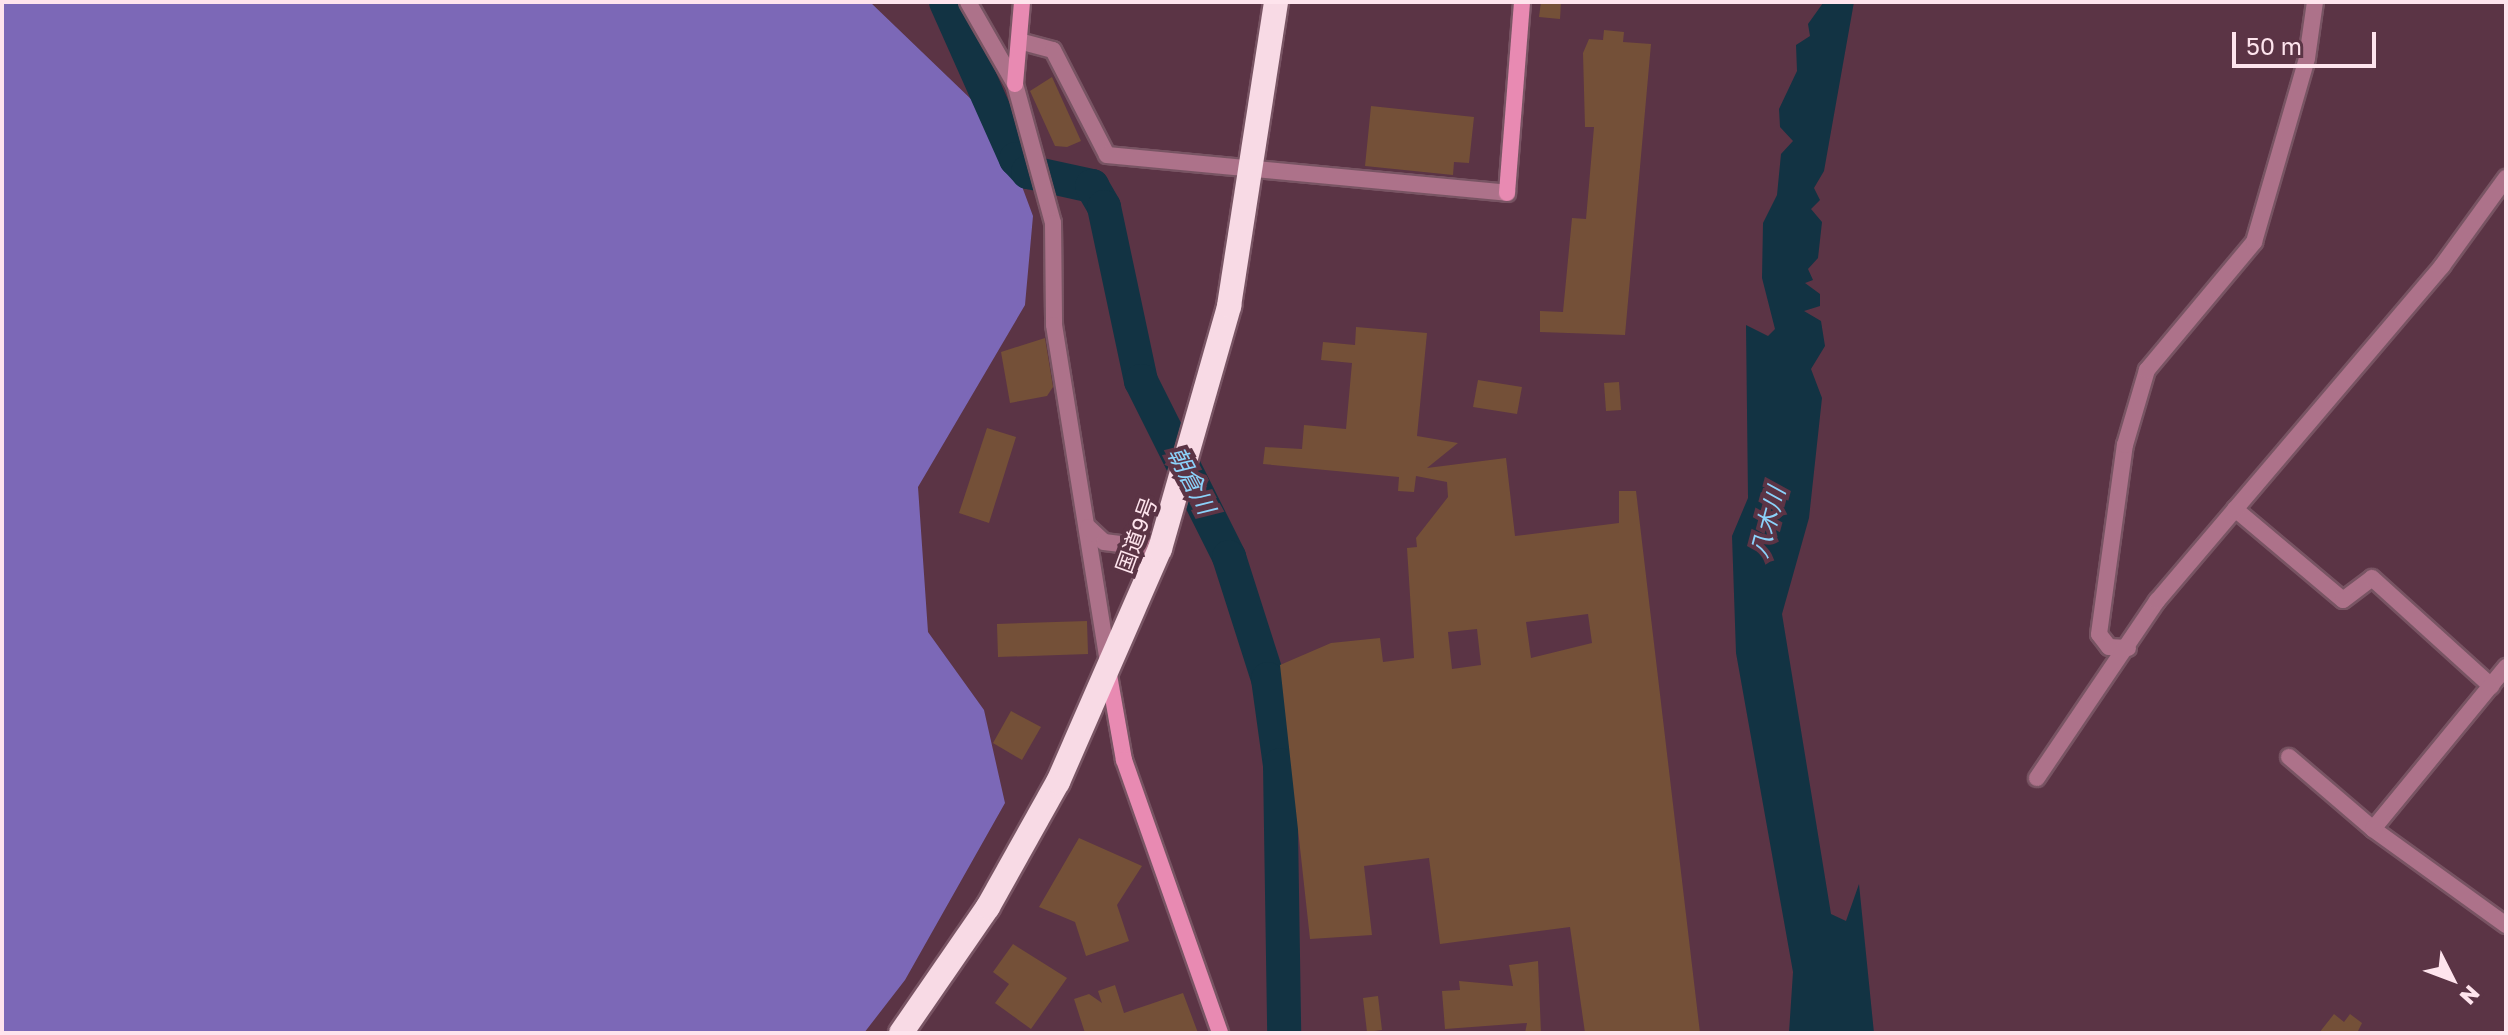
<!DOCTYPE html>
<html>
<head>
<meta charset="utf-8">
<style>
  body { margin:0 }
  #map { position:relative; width:2508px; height:1035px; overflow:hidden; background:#5b3445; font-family:"Golos Text","Noto Sans JP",sans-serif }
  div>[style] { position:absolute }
  .forest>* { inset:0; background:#7c68b7 }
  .water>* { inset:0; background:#123343 }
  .river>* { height:34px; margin:-17px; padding:0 17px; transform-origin:17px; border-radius:17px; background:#123343 }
  .building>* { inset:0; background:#745038 }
  .roads { filter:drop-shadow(2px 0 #785463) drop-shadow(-2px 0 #785463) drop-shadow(0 2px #785463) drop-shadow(0 -2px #785463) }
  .street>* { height:16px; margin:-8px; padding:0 8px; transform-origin:8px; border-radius:8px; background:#ad728a }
  .secondary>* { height:16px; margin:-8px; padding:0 8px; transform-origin:8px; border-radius:8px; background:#e88ab2 }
  .highway>* { height:24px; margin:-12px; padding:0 12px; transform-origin:12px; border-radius:12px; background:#f8dae5 }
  span { translate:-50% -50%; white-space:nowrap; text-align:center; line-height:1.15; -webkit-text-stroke:8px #5b3445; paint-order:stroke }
  .street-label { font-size:22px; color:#fee4ed }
  .water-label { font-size:24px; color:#8bd2fa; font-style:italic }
  .frame { position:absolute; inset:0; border:4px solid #fee4ed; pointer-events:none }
  .north { position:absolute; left:2412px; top:939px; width:80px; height:80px; -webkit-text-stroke:6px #5b3445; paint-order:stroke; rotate:132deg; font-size:22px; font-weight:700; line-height:32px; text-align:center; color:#fee4ed }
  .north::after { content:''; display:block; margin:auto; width:28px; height:36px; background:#fee4ed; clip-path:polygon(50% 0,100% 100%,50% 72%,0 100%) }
  .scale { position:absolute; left:2232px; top:32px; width:144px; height:36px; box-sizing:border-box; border:4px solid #fee4ed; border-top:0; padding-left:10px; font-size:24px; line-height:28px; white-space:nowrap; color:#fee4ed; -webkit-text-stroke:6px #5b3445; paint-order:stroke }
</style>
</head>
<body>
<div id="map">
  <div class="forest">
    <div style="clip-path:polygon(2px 2px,870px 2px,1000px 127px,1033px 216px,1025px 305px,918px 487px,928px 632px,984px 710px,1005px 803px,905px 980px,864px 1033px,2px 1033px)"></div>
  </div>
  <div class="water">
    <div style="clip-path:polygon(1854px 2px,1824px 171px,1814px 188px,1820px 200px,1811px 209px,1822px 222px,1818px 258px,1808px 269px,1813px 280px,1805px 283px,1820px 294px,1820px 306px,1804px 311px,1821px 321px,1825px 346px,1811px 369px,1822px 398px,1809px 518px,1782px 614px,1831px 914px,1846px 921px,1859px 884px,1874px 1033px,1789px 1033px,1793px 972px,1736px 653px,1732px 536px,1748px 498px,1746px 325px,1768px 336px,1775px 329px,1762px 278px,1763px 223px,1777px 195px,1781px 154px,1793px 141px,1780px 127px,1779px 109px,1797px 71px,1796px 45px,1810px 36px,1808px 24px,1823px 3px)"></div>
  </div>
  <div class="river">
    <div style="left:946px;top:2px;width:172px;rotate:66deg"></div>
    <div style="left:1016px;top:159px;width:18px;rotate:47deg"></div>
    <div style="left:1028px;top:172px;width:66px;rotate:12.3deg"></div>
    <div style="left:1092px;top:186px;width:24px;rotate:60deg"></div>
    <div style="left:1104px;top:207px;width:178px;rotate:78deg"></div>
    <div style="left:1141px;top:381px;width:197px;rotate:63.4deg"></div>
    <div style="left:1229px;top:557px;width:128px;rotate:72.3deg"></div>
    <div style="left:1268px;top:679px;width:87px;rotate:82.1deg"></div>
    <div style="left:1280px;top:765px;width:268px;rotate:89.1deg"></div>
  </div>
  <div class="building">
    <div style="clip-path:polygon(1541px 2px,1561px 2px,1560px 19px,1539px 17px)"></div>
    <div style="clip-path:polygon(1604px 30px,1624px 32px,1623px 42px,1651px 44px,1625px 335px,1540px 332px,1540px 311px,1563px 312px,1572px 218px,1586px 219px,1594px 127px,1585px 127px,1583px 53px,1589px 39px,1603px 40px)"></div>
    <div style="clip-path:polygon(1052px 77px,1081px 141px,1067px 147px,1055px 146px,1030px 91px)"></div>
    <div style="clip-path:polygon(1371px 106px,1474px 117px,1469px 163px,1454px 162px,1453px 175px,1365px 166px)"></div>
    <div style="clip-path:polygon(evenodd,1356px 327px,1427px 333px,1417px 436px,1458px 443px,1427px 468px,1506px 458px,1515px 536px,1619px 523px,1619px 491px,1636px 491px,1700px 1033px,1585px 1033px,1570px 927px,1440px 944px,1429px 858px,1364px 866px,1372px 935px,1310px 939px,1280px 665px,1331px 643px,1380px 638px,1383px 662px,1414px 658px,1407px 548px,1417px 547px,1416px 538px,1448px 497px,1447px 482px,1416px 476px,1414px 492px,1398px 491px,1399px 477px,1263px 464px,1265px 447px,1302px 449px,1304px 425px,1346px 429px,1352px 363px,1321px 360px,1323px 342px,1355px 345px,1356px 327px,1588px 614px,1592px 643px,1531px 658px,1526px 622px,1588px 614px,1356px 327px,1477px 629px,1481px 665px,1452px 669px,1448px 632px,1477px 629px)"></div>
    <div style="clip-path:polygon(1045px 338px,1053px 387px,1047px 396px,1010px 403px,1001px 352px)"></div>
    <div style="clip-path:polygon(1478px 380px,1522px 387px,1517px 414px,1473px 407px)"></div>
    <div style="clip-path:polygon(1619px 382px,1621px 410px,1606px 411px,1604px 383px)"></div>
    <div style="clip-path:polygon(987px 428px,1016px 437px,989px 523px,959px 513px)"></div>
    <div style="clip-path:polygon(1087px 621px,1088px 654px,998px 657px,997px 624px)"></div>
    <div style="clip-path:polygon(1011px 711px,1041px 727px,1022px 760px,993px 743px)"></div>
    <div style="clip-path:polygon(1079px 838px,1142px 866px,1117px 905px,1129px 941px,1086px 956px,1075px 922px,1039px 907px)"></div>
    <div style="clip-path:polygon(1013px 944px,1067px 978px,1031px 1029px,995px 1003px,1009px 984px,993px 972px)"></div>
    <div style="clip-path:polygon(1538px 961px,1541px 1033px,1525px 1033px,1527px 1023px,1445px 1029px,1442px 991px,1460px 990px,1459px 981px,1513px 986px,1509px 965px)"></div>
    <div style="clip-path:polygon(1115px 985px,1124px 1013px,1183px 993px,1198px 1033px,1085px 1033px,1074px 999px,1089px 994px,1102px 1003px,1098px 991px)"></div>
    <div style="clip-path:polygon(1378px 996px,1382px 1030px,1367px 1032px,1363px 998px)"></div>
    <div style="clip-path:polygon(2334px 1014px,2344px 1022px,2350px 1014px,2362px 1023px,2357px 1033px,2319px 1033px)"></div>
  </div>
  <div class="roads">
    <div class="street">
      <div style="left:968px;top:2px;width:95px;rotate:60.2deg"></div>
      <div style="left:1015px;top:84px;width:144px;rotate:74.7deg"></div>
      <div style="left:1053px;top:223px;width:102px;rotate:89.4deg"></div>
      <div style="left:1054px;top:325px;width:340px;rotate:80.9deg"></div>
      <div style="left:1019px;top:41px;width:35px;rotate:15deg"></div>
      <div style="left:1053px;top:50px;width:118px;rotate:62.8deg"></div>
      <div style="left:1107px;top:155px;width:402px;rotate:5.4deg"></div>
      <div style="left:2235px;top:509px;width:141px;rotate:40.1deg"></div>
      <div style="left:2343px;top:600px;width:36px;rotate:-37deg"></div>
      <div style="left:2372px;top:578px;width:161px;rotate:42.2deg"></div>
      <div style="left:1088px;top:527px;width:22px;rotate:43deg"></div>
      <div style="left:1104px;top:542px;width:56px;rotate:7.1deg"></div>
      <div style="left:2128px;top:648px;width:19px;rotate:-177deg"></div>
      <div style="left:2109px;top:647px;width:16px;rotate:-128deg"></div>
      <div style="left:2099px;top:634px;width:191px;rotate:-82.2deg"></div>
      <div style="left:2125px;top:445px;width:78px;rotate:-73.7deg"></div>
      <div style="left:2147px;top:370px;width:167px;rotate:-50.1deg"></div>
      <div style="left:2254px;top:242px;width:191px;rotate:-73.9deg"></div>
      <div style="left:2307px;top:58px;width:57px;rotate:-81.9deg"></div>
      <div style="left:2289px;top:757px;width:111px;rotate:40.6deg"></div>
      <div style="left:2373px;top:829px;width:164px;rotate:35.8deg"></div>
      <div style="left:2037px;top:778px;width:214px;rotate:-55.9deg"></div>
      <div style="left:2157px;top:601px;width:440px;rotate:-49.6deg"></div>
      <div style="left:2442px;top:266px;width:109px;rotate:-54deg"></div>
      <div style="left:2373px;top:829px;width:210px;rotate:-50.6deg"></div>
    </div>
    <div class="secondary">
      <div style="left:1015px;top:84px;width:82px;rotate:-85.1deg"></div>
      <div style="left:1507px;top:193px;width:192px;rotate:-85.5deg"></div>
      <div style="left:1109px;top:675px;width:86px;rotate:80deg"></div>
      <div style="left:1124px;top:760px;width:289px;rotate:70.6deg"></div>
    </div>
    <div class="highway">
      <div style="left:901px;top:1033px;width:153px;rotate:-55.4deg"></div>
      <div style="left:988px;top:907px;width:143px;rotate:-60.8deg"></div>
      <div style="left:1058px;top:782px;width:254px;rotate:-66.4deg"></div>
      <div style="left:1160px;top:549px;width:253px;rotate:-74.1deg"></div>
      <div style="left:1229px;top:306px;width:308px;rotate:-81.2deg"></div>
    </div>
  </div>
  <div class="street-label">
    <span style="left:1136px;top:535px;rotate:-70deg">国道9号</span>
  </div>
  <div class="water-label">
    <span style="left:1192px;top:480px;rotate:62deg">朝倉川</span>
    <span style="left:1767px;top:522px;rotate:-75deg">八木川</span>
  </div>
  <div class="frame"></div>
  <div class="north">N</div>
  <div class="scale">50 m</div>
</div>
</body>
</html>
